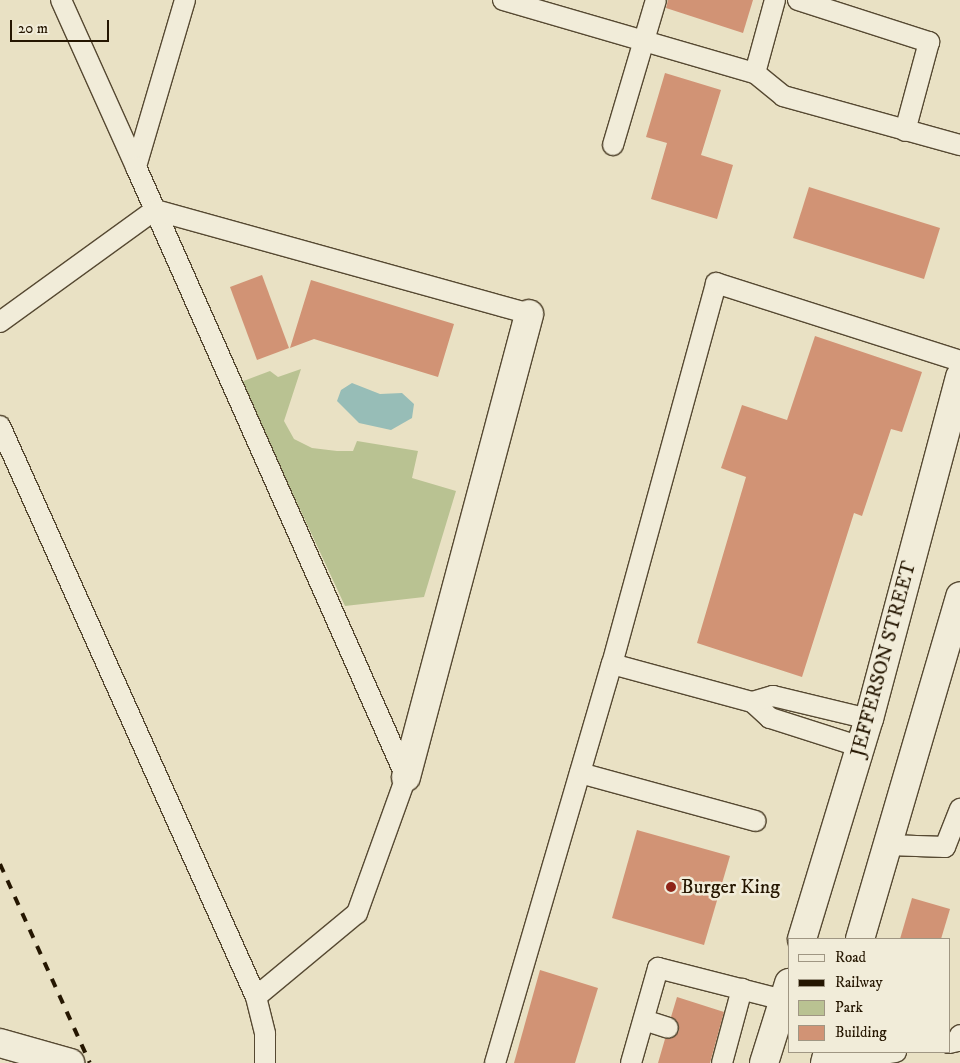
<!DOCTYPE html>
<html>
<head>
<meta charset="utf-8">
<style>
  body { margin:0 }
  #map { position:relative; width:960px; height:1063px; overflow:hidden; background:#e9e1c4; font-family:"IM FELL DW Pica",serif }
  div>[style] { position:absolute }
  .green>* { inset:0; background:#b9c292 }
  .water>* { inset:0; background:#97bdb7 }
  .building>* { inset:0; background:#d19375 }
  .roads { filter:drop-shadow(1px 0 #564932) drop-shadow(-1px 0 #564932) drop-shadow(0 1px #564932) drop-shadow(0 -1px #564932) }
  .lane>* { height:20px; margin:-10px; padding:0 10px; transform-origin:10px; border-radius:10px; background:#f1ecd9 }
  .street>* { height:28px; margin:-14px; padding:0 14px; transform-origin:14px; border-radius:14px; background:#f1ecd9 }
  .secondary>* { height:28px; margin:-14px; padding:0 14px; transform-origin:14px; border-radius:14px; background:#f1ecd9 }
  .rail>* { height:4px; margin-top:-2px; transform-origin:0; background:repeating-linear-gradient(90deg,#251601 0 9px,transparent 0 18px) }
  .dots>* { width:14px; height:14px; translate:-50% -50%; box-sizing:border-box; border:2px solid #f1ecd9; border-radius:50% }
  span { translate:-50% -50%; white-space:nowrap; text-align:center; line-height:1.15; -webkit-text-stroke:5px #f1ecd9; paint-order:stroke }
  .street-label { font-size:20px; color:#251601 }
  .poi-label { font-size:20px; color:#251601 }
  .left { translate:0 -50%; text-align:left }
  .legend { position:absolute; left:788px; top:938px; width:162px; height:115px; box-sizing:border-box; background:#f1ecd9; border:1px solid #9f9683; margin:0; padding:6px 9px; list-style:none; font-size:15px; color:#251601 }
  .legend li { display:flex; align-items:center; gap:10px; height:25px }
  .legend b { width:25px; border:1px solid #9f9683 }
  .scale { position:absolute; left:10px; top:20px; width:99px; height:22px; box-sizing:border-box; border:2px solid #251601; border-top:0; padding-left:6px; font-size:15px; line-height:18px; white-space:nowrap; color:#251601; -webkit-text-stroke:4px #f1ecd9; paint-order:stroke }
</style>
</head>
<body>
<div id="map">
  <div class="green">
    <div style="clip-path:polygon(301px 369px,284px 421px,294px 439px,312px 448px,337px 451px,353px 451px,357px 441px,418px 451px,412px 478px,456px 491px,424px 597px,345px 606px,241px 382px,270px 371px,278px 377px)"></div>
  </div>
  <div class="water">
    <div style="clip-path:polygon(352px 383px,380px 394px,402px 393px,414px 404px,412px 418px,391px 430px,359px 423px,337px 401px,341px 390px)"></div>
  </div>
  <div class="building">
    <div style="clip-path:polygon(668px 0,753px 0,743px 33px,666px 8px)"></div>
    <div style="clip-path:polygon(665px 73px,721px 90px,701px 155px,733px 165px,717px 219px,651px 199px,667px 143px,646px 137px)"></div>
    <div style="clip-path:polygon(809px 187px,940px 228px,924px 279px,793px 238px)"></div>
    <div style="clip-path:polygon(262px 275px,289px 348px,257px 360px,230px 287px)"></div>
    <div style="clip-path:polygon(311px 280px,454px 324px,438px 377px,314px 339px,290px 348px)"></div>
    <div style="clip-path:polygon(815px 336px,922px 372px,902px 432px,891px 429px,862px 516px,854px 513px,802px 677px,697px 643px,746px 477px,721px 468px,742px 405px,787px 420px)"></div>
    <div style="clip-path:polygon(637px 830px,730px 856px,704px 945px,612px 918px)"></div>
    <div style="clip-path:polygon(912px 898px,950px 909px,941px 939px,900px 939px)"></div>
    <div style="clip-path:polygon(540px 970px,598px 988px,575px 1063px,514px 1063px)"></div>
    <div style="clip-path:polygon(677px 997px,724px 1012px,710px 1063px,658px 1063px,665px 1039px,679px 1031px,671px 1017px)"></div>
  </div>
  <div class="roads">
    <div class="lane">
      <div style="left:61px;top:0;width:183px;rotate:65.8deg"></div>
      <div style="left:185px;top:0;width:174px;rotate:106.4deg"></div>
      <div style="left:136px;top:167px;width:667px;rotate:66.12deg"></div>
      <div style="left:406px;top:777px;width:145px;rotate:109.8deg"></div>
      <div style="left:357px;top:913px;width:131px;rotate:140.3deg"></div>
      <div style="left:503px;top:0;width:262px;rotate:16.2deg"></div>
      <div style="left:755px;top:73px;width:76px;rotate:-74.7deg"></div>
      <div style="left:798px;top:0;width:138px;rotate:17.8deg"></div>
      <div style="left:929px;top:42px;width:92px;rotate:105.1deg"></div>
      <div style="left:755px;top:73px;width:36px;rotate:39deg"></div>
      <div style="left:783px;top:96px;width:184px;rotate:15.5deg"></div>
      <div style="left:613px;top:145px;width:151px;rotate:-73.5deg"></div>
      <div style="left:0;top:322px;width:191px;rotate:-35.9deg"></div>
      <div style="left:155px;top:210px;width:388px;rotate:15.5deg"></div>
      <div style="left:0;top:426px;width:626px;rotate:65.85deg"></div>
      <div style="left:256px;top:997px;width:38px;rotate:76deg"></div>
      <div style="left:265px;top:1034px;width:29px;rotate:90deg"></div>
      <div style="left:612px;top:664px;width:145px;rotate:15.2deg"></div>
      <div style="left:861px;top:747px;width:96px;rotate:-162.3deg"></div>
      <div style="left:770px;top:718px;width:24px;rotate:-138deg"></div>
      <div style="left:752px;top:702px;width:22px;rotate:-16deg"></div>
      <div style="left:773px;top:696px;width:99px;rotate:13.5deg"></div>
      <div style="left:580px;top:773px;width:182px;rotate:15.3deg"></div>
      <div style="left:888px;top:845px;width:57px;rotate:2deg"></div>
      <div style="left:945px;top:847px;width:41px;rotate:-68.5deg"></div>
      <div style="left:644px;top:1020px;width:25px;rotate:18deg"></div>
      <div style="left:949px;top:1043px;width:9px;rotate:-13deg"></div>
      <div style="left:958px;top:1041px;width:6px;rotate:-72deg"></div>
      <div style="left:495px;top:1063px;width:416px;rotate:-73.7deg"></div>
      <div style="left:612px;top:664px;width:395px;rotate:-74.7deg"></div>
      <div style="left:716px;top:283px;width:256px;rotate:17.7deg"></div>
      <div style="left:631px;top:1063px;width:99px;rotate:-74.1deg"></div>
      <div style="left:658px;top:968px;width:130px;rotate:14.3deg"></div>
      <div style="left:722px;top:1063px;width:77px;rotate:-74.9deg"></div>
      <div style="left:830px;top:1063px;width:67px;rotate:-9.5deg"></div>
    </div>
    <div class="street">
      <div style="left:406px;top:777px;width:479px;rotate:-75.1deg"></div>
    </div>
    <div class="secondary">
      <div style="left:802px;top:939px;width:230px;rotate:-73.1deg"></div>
      <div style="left:869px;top:719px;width:354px;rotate:-75.1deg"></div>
      <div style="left:860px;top:939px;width:357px;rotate:-73.7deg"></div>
      <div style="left:0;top:1043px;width:73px;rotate:15.9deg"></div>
      <div style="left:764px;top:1063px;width:84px;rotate:-72.6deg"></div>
      <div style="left:825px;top:1063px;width:11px;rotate:-75deg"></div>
    </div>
  </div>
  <div class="rail">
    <div style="left:0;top:864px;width:218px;rotate:65.7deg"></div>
  </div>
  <div class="dots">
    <div style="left:671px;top:887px;background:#8f2418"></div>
  </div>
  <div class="street-label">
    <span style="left:884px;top:659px;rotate:-75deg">JEFFERSON STREET</span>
  </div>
  <div class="poi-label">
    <span class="left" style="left:681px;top:887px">Burger King</span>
  </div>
  <ul class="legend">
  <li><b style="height:6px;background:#f1ecd9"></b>Road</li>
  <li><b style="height:6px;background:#251601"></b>Railway</li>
  <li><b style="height:14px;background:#b9c292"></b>Park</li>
  <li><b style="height:14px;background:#d19375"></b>Building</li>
  </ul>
  <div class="scale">20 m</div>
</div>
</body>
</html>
